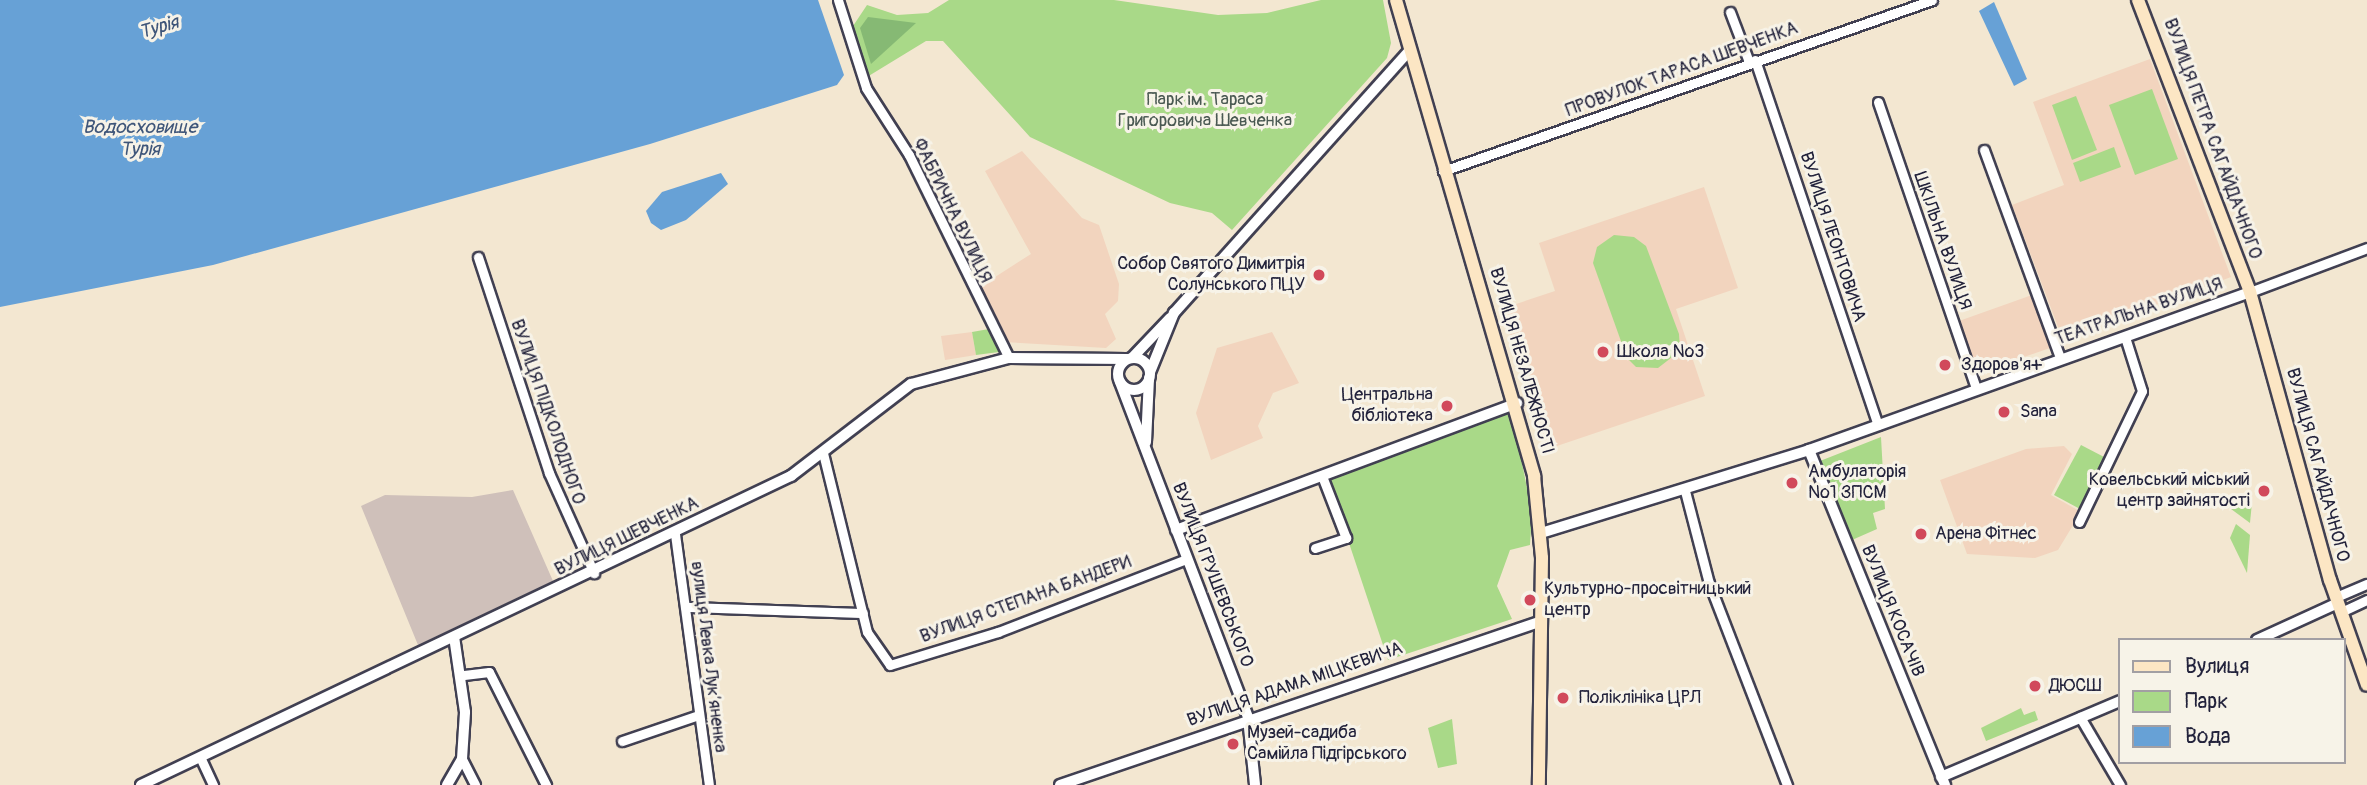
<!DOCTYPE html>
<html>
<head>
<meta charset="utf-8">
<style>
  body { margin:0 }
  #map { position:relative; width:2367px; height:785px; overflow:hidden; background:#f3e7d1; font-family:Pangolin,sans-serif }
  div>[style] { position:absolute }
  .built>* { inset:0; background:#f2d4be }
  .industrial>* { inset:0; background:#cfc0ba }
  .green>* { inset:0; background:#a9d988 }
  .forest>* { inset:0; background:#86b974 }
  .water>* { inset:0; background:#67a1d6 }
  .roads { filter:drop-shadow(2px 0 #414052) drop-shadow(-2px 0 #414052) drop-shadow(0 2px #414052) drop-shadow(0 -2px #414052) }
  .minor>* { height:9px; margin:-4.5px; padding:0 4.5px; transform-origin:4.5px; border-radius:4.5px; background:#fff }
  .tertiary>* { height:10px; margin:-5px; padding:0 5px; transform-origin:5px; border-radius:5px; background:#fff }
  .tertiary>.ring { margin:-5px; padding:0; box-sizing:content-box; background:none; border:10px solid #fff; border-radius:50% }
  .secondary>* { height:12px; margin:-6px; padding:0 6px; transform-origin:6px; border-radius:6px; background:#fce6c4 }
  .dots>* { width:19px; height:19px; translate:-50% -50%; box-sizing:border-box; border:4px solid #f7f3e8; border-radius:50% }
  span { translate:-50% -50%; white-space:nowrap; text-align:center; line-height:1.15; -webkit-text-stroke:6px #f7f3e8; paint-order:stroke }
  .street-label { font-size:18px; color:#22223b }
  .park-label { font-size:18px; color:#4a5952 }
  .poi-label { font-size:18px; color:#22223b }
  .right { translate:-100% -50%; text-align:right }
  .left { translate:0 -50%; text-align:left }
  .water-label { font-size:19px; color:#3e5579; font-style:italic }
  .legend { position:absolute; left:2118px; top:638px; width:228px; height:126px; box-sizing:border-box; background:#f7f3e8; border:2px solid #a29fa3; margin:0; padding:9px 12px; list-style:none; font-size:21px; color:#22223b }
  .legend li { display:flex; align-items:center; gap:14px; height:35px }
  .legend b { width:35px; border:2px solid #a29fa3 }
</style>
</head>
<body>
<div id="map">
  <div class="built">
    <div style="clip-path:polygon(2150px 59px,2231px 277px,2063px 340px,2012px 205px,2064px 185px,2033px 102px)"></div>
    <div style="clip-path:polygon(1022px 151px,1082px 218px,1099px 225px,1119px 284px,1118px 301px,1105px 314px,1116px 339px,1106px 348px,1004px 342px,978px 288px,1031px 254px,985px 171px)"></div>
    <div style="clip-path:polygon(1704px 187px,1738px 288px,1676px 309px,1705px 396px,1548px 449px,1501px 309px,1555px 291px,1539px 243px)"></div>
    <div style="clip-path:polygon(2032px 295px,2050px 348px,1975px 374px,1959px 321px)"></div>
    <div style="clip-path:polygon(972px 332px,976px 355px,945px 360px,941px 336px)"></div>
    <div style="clip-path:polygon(1272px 332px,1299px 383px,1273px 393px,1258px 426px,1263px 438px,1211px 460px,1196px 413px,1217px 348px)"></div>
    <div style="clip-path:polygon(2064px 446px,2072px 454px,2051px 495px,2081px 512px,2058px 550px,2035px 558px,1967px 554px,1940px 480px,2026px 449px)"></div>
  </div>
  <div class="industrial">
    <div style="clip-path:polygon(513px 490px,553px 581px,418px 645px,361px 506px,385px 495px,472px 497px)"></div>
  </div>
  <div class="green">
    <div style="clip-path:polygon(949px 0,1114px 0,1218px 15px,1267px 13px,1321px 0,1383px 0,1391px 43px,1387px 58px,1232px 230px,1212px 213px,1170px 203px,1030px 137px,943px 41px,926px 41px,867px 77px,853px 26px,867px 5px,897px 15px,928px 13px)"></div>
    <div style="clip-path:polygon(2152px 89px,2178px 159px,2135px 175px,2109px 105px)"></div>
    <div style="clip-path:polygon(2076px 96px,2097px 150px,2072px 160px,2052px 105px)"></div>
    <div style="clip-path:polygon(2114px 147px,2121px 167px,2080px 182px,2073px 163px)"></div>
    <div style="clip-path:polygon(1614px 235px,1634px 237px,1646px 246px,1679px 334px,1680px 351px,1658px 368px,1636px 367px,1627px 358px,1593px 263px,1597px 247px)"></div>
    <div style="clip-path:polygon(989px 329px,999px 352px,976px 355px,972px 332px)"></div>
    <div style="clip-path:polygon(1511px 410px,1532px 512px,1530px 545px,1510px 550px,1497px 586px,1512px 619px,1388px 660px,1328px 480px)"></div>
    <div style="clip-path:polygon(1881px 437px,1885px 509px,1873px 513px,1877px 529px,1852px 540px,1820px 461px)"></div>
    <div style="clip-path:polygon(2081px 445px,2106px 458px,2080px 509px,2054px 495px)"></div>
    <div style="clip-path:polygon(2228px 500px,2252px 502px,2250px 523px,2227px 506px)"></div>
    <div style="clip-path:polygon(2236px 524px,2250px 535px,2247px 573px,2230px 538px)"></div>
    <div style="clip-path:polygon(2021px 708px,2024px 715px,2035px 711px,2038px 720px,1986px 741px,1981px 728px)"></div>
    <div style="clip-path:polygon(1452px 719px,1457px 764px,1438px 768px,1428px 728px)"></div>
  </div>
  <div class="forest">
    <div style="clip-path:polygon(868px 17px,916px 23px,871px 64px,860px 28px)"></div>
  </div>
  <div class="water">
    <div style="clip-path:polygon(0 0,818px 0,844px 75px,837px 85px,650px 144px,213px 265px,0 307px)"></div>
    <div style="clip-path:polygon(1994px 2px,2027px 79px,2014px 86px,1979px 11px)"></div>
    <div style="clip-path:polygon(721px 173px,728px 184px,686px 220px,661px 230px,651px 223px,646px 211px,662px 192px)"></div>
  </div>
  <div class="roads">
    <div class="minor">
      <div style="left:838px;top:0;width:92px;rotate:72.3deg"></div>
      <div style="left:866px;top:88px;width:80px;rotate:57.3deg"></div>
      <div style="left:909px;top:155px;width:226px;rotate:63.8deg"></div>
      <div style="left:1730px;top:12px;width:53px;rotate:69.2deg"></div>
      <div style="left:1755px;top:60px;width:385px;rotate:71.4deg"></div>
      <div style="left:1878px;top:102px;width:303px;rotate:71.1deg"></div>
      <div style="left:1984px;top:150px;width:221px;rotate:69.9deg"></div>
      <div style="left:1443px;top:171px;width:518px;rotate:-19.27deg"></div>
      <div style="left:478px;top:257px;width:227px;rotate:71.8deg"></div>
      <div style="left:549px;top:473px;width:110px;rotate:65.8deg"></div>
      <div style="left:2250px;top:292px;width:125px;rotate:-20.6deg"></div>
      <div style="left:823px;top:453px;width:184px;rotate:76.2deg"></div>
      <div style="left:867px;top:632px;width:40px;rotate:55.1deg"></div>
      <div style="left:890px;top:665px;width:113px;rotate:-17deg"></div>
      <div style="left:998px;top:632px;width:202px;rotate:-21.2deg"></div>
      <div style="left:1685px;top:491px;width:95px;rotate:75.4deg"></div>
      <div style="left:1709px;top:583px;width:217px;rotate:68.9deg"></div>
      <div style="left:2079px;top:522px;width:145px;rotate:-64.3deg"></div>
      <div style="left:2142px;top:391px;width:57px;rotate:-107.5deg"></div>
      <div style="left:675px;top:534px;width:253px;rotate:82.3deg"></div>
      <div style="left:1315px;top:548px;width:33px;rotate:-18deg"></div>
      <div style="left:1346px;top:538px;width:66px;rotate:-111.2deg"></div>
      <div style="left:2336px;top:597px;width:34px;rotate:-23deg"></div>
      <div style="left:687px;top:607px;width:176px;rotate:2deg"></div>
      <div style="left:2341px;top:612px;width:29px;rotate:-25deg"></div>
      <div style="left:464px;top:675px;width:25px;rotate:-7deg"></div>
      <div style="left:489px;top:672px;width:127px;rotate:63.2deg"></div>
      <div style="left:2080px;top:717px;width:79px;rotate:59.5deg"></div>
      <div style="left:622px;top:741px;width:81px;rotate:-18.7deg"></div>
      <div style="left:201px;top:759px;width:29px;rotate:65deg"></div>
      <div style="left:462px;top:759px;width:29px;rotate:63deg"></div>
    </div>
    <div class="tertiary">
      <div style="left:1132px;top:358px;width:55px;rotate:-46.5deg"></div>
      <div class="ring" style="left:1118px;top:358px;width:22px;height:22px"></div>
      <div style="left:1150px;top:372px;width:64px;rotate:-67.9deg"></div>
      <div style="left:1174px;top:313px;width:351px;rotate:-48.1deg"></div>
      <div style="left:1120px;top:382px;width:360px;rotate:69.1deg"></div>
      <div style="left:1248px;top:718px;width:67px;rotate:84deg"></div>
      <div style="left:1146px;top:442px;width:64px;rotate:-87.3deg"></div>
      <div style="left:1809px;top:450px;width:362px;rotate:67.9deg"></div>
      <div style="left:1176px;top:530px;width:364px;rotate:-20.4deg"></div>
      <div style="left:1541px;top:533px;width:281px;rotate:-17.2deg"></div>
      <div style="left:1809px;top:450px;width:468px;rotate:-19.7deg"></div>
      <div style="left:2257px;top:640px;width:89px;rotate:-24.6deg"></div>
      <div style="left:1941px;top:777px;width:194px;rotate:-23deg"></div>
      <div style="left:141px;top:785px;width:720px;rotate:-25.43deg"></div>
      <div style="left:791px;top:476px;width:151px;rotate:-37.5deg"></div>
      <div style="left:911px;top:384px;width:101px;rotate:-14.9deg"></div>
      <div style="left:1009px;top:358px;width:118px;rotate:0.5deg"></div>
      <div style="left:447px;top:785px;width:30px;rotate:-60deg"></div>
      <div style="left:462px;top:759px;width:47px;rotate:-86.3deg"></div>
      <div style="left:465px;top:712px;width:76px;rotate:-98.3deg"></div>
      <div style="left:1060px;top:785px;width:509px;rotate:-18.79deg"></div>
    </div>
    <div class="secondary">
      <div style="left:1396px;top:0;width:496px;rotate:73.8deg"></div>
      <div style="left:1534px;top:476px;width:82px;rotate:84.4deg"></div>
      <div style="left:1542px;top:558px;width:227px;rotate:90.8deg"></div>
      <div style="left:2138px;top:0;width:313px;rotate:69deg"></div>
      <div style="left:2250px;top:292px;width:299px;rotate:74.5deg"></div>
      <div style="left:2330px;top:580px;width:111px;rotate:70.6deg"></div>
    </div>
  </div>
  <div class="dots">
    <div style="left:1319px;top:275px;background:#d1495b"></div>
    <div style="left:1603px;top:352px;background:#d1495b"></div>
    <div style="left:1945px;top:365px;background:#d1495b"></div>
    <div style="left:1447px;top:406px;background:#d1495b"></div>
    <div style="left:2004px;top:412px;background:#d1495b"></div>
    <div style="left:1792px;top:483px;background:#d1495b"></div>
    <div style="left:2264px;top:491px;background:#d1495b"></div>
    <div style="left:1921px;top:534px;background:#d1495b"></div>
    <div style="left:1530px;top:600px;background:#d1495b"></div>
    <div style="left:2035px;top:686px;background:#d1495b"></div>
    <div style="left:1563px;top:698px;background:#d1495b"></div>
    <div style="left:1233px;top:744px;background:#d1495b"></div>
  </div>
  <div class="street-label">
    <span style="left:1682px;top:70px;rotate:-20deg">ПРОВУЛОК ТАРАСА ШЕВЧЕНКА</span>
    <span style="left:2212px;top:139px;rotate:70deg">ВУЛИЦЯ ПЕТРА САГАЙДАЧНОГО</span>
    <span style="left:952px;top:211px;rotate:64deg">ФАБРИЧНА ВУЛИЦЯ</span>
    <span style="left:1832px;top:237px;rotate:72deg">ВУЛИЦЯ ЛЕОНТОВИЧА</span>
    <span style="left:1942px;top:241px;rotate:71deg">ШКІЛЬНА ВУЛИЦЯ</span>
    <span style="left:2139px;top:312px;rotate:-19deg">ТЕАТРАЛЬНА ВУЛИЦЯ</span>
    <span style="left:1521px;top:361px;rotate:74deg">ВУЛИЦЯ НЕЗАЛЕЖНОСТІ</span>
    <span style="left:547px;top:412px;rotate:71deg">ВУЛИЦЯ ПІДКОЛОДНОГО</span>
    <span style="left:2317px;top:465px;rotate:75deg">ВУЛИЦЯ САГАЙДАЧНОГО</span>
    <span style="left:627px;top:537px;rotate:-26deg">ВУЛИЦЯ ШЕВЧЕНКА</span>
    <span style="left:1212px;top:575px;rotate:69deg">ВУЛИЦЯ ГРУШЕВСЬКОГО</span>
    <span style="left:1026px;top:600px;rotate:-20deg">ВУЛИЦЯ СТЕПАНА БАНДЕРИ</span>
    <span style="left:1892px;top:611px;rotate:68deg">ВУЛИЦЯ КОСАЧІВ</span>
    <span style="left:708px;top:657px;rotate:83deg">вулиця Левка Лукʼяненка</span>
    <span style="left:1295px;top:685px;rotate:-19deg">ВУЛИЦЯ АДАМА МІЦКЕВИЧА</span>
  </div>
  <div class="park-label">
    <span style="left:1205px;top:111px">Парк ім. Тараса<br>Григоровича Шевченка</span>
  </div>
  <div class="poi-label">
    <span class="right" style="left:1305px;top:275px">Собор Святого Димитрія<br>Солунського ПЦУ</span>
    <span class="left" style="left:1617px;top:352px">Школа №3</span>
    <span class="left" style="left:1961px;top:365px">Здоров'я+</span>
    <span class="right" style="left:1433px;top:406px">Центральна<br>бібліотека</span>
    <span class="left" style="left:2020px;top:412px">Sana</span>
    <span class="left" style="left:1808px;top:483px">Амбулаторія<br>№1 ЗПСМ</span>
    <span class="right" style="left:2250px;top:491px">Ковельський міський<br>центр зайнятості</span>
    <span class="left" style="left:1935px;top:534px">Арена Фітнес</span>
    <span class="left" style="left:1544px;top:600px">Культурно-просвітницький<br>центр</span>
    <span class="left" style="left:2049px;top:686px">ДЮСШ</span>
    <span class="left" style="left:1579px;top:698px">Поліклініка ЦРЛ</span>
    <span class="left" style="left:1247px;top:744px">Музей-садиба<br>Самійла Підгірського</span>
  </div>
  <div class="water-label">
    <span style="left:159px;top:28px;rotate:-16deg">Турія</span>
    <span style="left:140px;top:139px">Водосховище<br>Турія</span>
  </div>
  <ul class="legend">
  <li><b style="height:9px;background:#fce6c4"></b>Вулиця</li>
  <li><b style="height:19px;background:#a9d988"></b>Парк</li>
  <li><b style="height:19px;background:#67a1d6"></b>Вода</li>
  </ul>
</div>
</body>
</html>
